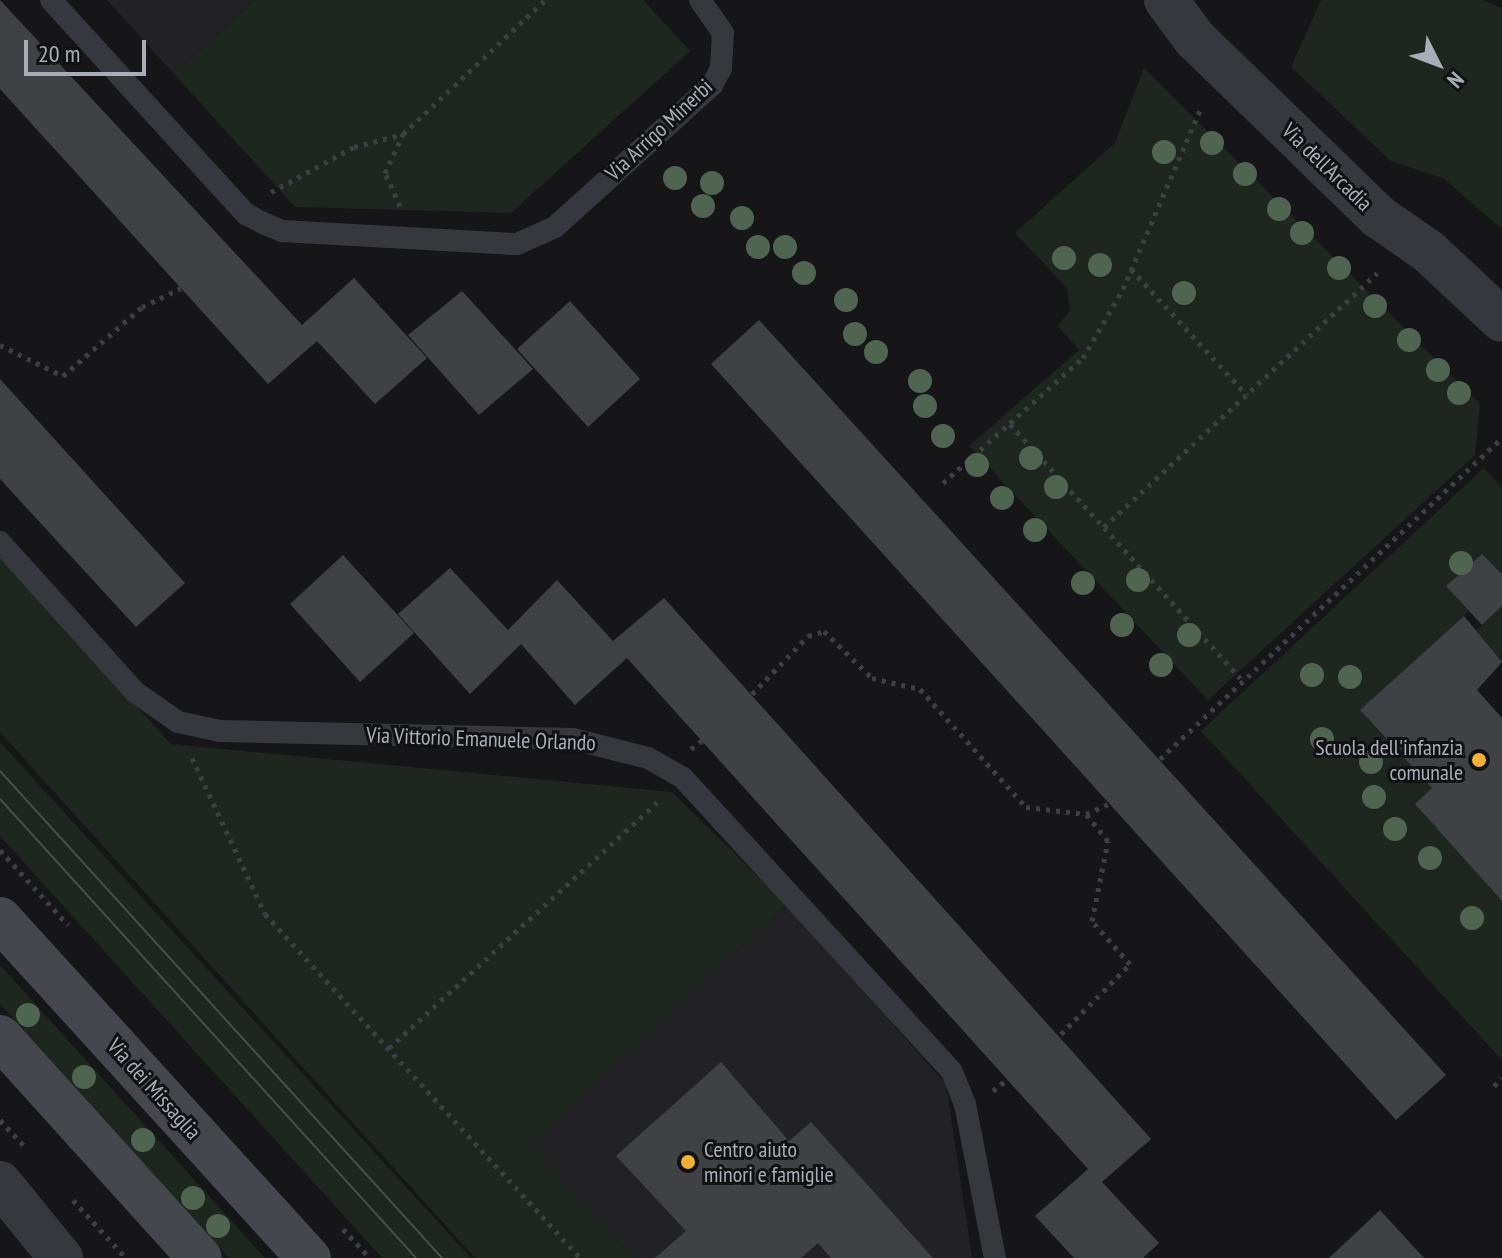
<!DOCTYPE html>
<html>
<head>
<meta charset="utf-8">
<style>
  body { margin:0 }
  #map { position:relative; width:1502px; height:1258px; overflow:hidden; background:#161618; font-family:"PT Sans Narrow",sans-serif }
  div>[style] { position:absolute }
  .built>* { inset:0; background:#222225 }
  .green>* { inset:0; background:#1e261f }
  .building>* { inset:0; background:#404145 }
  .path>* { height:5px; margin-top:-2.5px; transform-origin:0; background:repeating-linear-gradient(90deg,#3d3f44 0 4px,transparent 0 10px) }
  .lane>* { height:22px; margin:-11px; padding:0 11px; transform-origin:11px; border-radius:11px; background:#37383d }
  .street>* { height:44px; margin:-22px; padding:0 22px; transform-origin:22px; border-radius:22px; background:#37383d }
  .secondary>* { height:44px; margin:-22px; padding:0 22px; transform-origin:22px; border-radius:22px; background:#45474d }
  .tram>* { height:2px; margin:-1px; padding:0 1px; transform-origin:1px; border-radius:1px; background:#4a4c52 }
  .trees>* { width:24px; height:24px; margin:-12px; border-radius:50%; background:#506452 }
  .dots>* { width:22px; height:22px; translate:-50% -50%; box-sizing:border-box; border:4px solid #111113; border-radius:50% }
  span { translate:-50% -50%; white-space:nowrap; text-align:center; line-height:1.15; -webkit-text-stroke:6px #111113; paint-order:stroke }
  .street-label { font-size:22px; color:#a8adb8 }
  .poi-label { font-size:22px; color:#a8adb8 }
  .right { translate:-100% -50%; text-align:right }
  .left { translate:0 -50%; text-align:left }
  .north { position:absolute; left:1398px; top:24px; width:80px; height:80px; -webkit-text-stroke:6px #111113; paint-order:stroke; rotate:132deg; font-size:22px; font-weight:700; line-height:32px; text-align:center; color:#a8adb8 }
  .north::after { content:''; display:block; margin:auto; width:28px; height:36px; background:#a8adb8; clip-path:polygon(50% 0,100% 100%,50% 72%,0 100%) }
  .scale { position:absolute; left:24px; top:40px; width:122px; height:36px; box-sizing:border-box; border:4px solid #a8adb8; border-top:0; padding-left:10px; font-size:24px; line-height:28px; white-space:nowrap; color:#a8adb8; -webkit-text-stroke:6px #111113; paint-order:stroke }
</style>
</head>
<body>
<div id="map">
  <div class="built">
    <div style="clip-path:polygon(107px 0,255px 0,174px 74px)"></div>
    <div style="clip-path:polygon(786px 904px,946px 1084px,972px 1258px,633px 1258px,529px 1144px)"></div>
  </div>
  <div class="green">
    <div style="clip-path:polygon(255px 0,643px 0,690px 51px,511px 213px,295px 207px,174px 74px)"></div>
    <div style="clip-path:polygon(1321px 0,1482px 0,1502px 8px,1502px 229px,1444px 179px,1391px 161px,1291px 67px)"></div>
    <div style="clip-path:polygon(1144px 68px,1480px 404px,1475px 455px,1208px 700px,969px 446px,1079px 350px,1058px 326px,1070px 310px,1067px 288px,1015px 233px,1115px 143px)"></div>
    <div style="clip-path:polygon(1484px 468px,1502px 488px,1502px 574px,1482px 554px,1447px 586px,1469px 611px,1360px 710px,1402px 756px,1459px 763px,1415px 804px,1502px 901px,1502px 1060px,1201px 731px)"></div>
    <div style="clip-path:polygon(0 555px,171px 744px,672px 792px,786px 904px,530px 1144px,633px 1258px,475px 1258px,0 732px)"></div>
    <div style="clip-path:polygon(1502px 606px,1502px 662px,1476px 631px)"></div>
    <div style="clip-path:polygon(0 742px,471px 1258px,382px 1258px,0 836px)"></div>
    <div style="clip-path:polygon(0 965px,265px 1258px,229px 1258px,0 1004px)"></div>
  </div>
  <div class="building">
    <div style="clip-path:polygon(0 0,302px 325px,354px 278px,427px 358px,375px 404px,317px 341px,268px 384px,0 89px)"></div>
    <div style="clip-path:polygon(462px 291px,533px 369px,479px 415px,408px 335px)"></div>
    <div style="clip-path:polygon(570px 301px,640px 379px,588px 427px,517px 349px)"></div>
    <div style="clip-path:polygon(759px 320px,1446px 1075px,1396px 1120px,711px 364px)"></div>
    <div style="clip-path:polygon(0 379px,185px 583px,136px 627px,0 479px)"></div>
    <div style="clip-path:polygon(1482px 554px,1502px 574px,1502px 606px,1482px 625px,1446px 586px)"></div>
    <div style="clip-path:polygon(343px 555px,414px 633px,360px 682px,290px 604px)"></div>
    <div style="clip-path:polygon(450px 568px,508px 630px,557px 580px,613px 641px,664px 598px,1151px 1139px,1102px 1182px,1159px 1243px,1143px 1258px,1074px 1258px,1035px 1216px,1088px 1169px,627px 658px,575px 705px,521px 644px,470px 694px,398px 614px)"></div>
    <div style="clip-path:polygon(1464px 616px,1502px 662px,1477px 690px,1502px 718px,1502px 901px,1415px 804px,1432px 788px,1360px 710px)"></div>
    <div style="clip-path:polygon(721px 1062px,789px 1141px,811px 1122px,933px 1258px,831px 1258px,818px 1243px,801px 1258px,655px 1258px,686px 1231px,616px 1156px)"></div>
    <div style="clip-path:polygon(1380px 1210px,1424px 1258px,1329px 1258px)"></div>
  </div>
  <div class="path">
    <div style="left:271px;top:192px;width:94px;rotate:-28.5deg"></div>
    <div style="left:354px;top:147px;width:51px;rotate:-14.9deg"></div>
    <div style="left:400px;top:206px;width:36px;rotate:-114deg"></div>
    <div style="left:385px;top:173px;width:43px;rotate:-65.2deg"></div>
    <div style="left:403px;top:134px;width:195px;rotate:-43.3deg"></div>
    <div style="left:1131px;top:269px;width:171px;rotate:47.4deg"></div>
    <div style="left:0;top:345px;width:70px;rotate:26.2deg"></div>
    <div style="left:63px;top:376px;width:105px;rotate:-41.1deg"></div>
    <div style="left:142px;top:307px;width:43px;rotate:-26deg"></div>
    <div style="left:1010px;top:424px;width:343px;rotate:47.8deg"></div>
    <div style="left:943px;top:483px;width:188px;rotate:-41.8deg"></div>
    <div style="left:1083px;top:358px;width:80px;rotate:-59.9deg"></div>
    <div style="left:1123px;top:289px;width:199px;rotate:-66.7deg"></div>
    <div style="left:1104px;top:527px;width:373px;rotate:-42.9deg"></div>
    <div style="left:752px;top:694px;width:81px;rotate:-46deg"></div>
    <div style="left:808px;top:636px;width:17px;rotate:-17deg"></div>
    <div style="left:824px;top:631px;width:67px;rotate:44.4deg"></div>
    <div style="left:872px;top:678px;width:49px;rotate:12.9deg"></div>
    <div style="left:920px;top:689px;width:159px;rotate:48.1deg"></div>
    <div style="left:1026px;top:807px;width:60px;rotate:6.7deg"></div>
    <div style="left:1086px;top:814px;width:27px;rotate:-24deg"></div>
    <div style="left:691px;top:749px;width:15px;rotate:-37deg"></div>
    <div style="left:192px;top:758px;width:172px;rotate:64.9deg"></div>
    <div style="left:265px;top:914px;width:466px;rotate:47.5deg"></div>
    <div style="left:1160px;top:759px;width:469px;rotate:-43.2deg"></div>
    <div style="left:0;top:850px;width:101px;rotate:47.8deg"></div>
    <div style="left:1061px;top:1034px;width:98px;rotate:-45.4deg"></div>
    <div style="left:1130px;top:964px;width:57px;rotate:-131.5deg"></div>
    <div style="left:1092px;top:921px;width:82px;rotate:-78.7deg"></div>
    <div style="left:1108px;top:841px;width:35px;rotate:-129deg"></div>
    <div style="left:389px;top:1048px;width:366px;rotate:-42.5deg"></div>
    <div style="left:1494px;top:1086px;width:11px;rotate:-45deg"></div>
    <div style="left:993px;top:1091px;width:19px;rotate:-39deg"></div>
    <div style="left:0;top:1120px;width:35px;rotate:47deg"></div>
    <div style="left:73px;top:1200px;width:79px;rotate:47.6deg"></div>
    <div style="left:343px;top:1229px;width:40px;rotate:47deg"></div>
  </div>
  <div class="lane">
    <div style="left:51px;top:0;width:290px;rotate:47.7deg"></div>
    <div style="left:246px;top:214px;width:19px;rotate:28deg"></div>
    <div style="left:263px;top:223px;width:21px;rotate:23deg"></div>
    <div style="left:282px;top:231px;width:235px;rotate:3.2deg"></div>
    <div style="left:517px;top:244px;width:42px;rotate:-24.1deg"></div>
    <div style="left:555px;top:227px;width:212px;rotate:-42.1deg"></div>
    <div style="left:712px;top:85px;width:18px;rotate:-61deg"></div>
    <div style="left:721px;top:69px;width:36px;rotate:-87deg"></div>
    <div style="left:723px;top:33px;width:40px;rotate:-124.9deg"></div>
    <div style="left:0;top:542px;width:202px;rotate:48deg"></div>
    <div style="left:135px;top:692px;width:52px;rotate:34.9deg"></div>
    <div style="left:178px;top:722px;width:43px;rotate:12.1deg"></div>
    <div style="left:220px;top:731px;width:353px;rotate:1.3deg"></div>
    <div style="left:573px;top:739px;width:77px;rotate:14.2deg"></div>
    <div style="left:648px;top:758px;width:40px;rotate:29.7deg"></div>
    <div style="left:683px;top:778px;width:398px;rotate:47.5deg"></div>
    <div style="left:952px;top:1072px;width:35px;rotate:68deg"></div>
    <div style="left:965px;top:1104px;width:157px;rotate:79deg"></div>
  </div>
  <div class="street">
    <div style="left:1166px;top:0;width:49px;rotate:53.4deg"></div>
    <div style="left:1195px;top:39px;width:256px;rotate:44.1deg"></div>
    <div style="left:1379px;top:217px;width:60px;rotate:34.8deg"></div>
    <div style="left:1428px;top:251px;width:101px;rotate:43deg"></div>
    <div style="left:0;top:1183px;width:97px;rotate:50.9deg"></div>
  </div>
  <div class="secondary">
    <div style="left:0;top:919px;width:459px;rotate:47.7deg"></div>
    <div style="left:0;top:1037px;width:298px;rotate:47.9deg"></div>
  </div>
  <div class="tram">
    <div style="left:0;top:771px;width:658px;rotate:47.77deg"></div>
    <div style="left:0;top:799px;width:619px;rotate:47.81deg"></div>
  </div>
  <div class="trees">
    <div style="left:1212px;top:143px"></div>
    <div style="left:1164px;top:152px"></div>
    <div style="left:1245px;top:174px"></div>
    <div style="left:675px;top:178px"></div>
    <div style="left:712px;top:183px"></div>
    <div style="left:703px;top:206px"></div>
    <div style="left:1279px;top:209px"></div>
    <div style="left:742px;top:218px"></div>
    <div style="left:1302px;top:233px"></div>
    <div style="left:758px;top:247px"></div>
    <div style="left:785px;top:247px"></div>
    <div style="left:1064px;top:258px"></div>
    <div style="left:1100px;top:265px"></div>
    <div style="left:1339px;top:268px"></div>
    <div style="left:804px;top:273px"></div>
    <div style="left:1184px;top:293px"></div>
    <div style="left:846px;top:300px"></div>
    <div style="left:1375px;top:306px"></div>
    <div style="left:855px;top:334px"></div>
    <div style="left:1409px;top:340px"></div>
    <div style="left:876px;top:352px"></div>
    <div style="left:1438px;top:370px"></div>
    <div style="left:920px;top:381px"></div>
    <div style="left:1459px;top:393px"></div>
    <div style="left:925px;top:406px"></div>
    <div style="left:943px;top:436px"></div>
    <div style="left:1031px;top:458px"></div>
    <div style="left:977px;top:465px"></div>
    <div style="left:1056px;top:487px"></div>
    <div style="left:1002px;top:498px"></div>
    <div style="left:1035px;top:530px"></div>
    <div style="left:1461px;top:563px"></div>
    <div style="left:1138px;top:580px"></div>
    <div style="left:1083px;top:583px"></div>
    <div style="left:1122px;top:625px"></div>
    <div style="left:1189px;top:635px"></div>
    <div style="left:1161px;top:665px"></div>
    <div style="left:1312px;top:675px"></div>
    <div style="left:1350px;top:677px"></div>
    <div style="left:1322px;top:739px"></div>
    <div style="left:1371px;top:762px"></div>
    <div style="left:1374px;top:797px"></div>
    <div style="left:1395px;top:829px"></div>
    <div style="left:1430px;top:858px"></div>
    <div style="left:1472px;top:918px"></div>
    <div style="left:28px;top:1015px"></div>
    <div style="left:84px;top:1077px"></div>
    <div style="left:143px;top:1140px"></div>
    <div style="left:193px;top:1198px"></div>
    <div style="left:218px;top:1226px"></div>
  </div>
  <div class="dots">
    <div style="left:1479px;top:760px;background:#f2b134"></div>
    <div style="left:688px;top:1162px;background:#f2b134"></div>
  </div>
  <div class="street-label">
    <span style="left:659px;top:130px;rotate:-43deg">Via Arrigo Minerbi</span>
    <span style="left:1327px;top:167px;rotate:44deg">Via dell'Arcadia</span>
    <span style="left:481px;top:739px;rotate:2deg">Via Vittorio Emanuele Orlando</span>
    <span style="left:154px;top:1089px;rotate:48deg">Via dei Missaglia</span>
  </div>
  <div class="poi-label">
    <span class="right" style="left:1463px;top:760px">Scuola dell'infanzia<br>comunale</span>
    <span class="left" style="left:704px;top:1162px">Centro aiuto<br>minori e famiglie</span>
  </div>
  <div class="north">N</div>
  <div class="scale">20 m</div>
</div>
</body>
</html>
